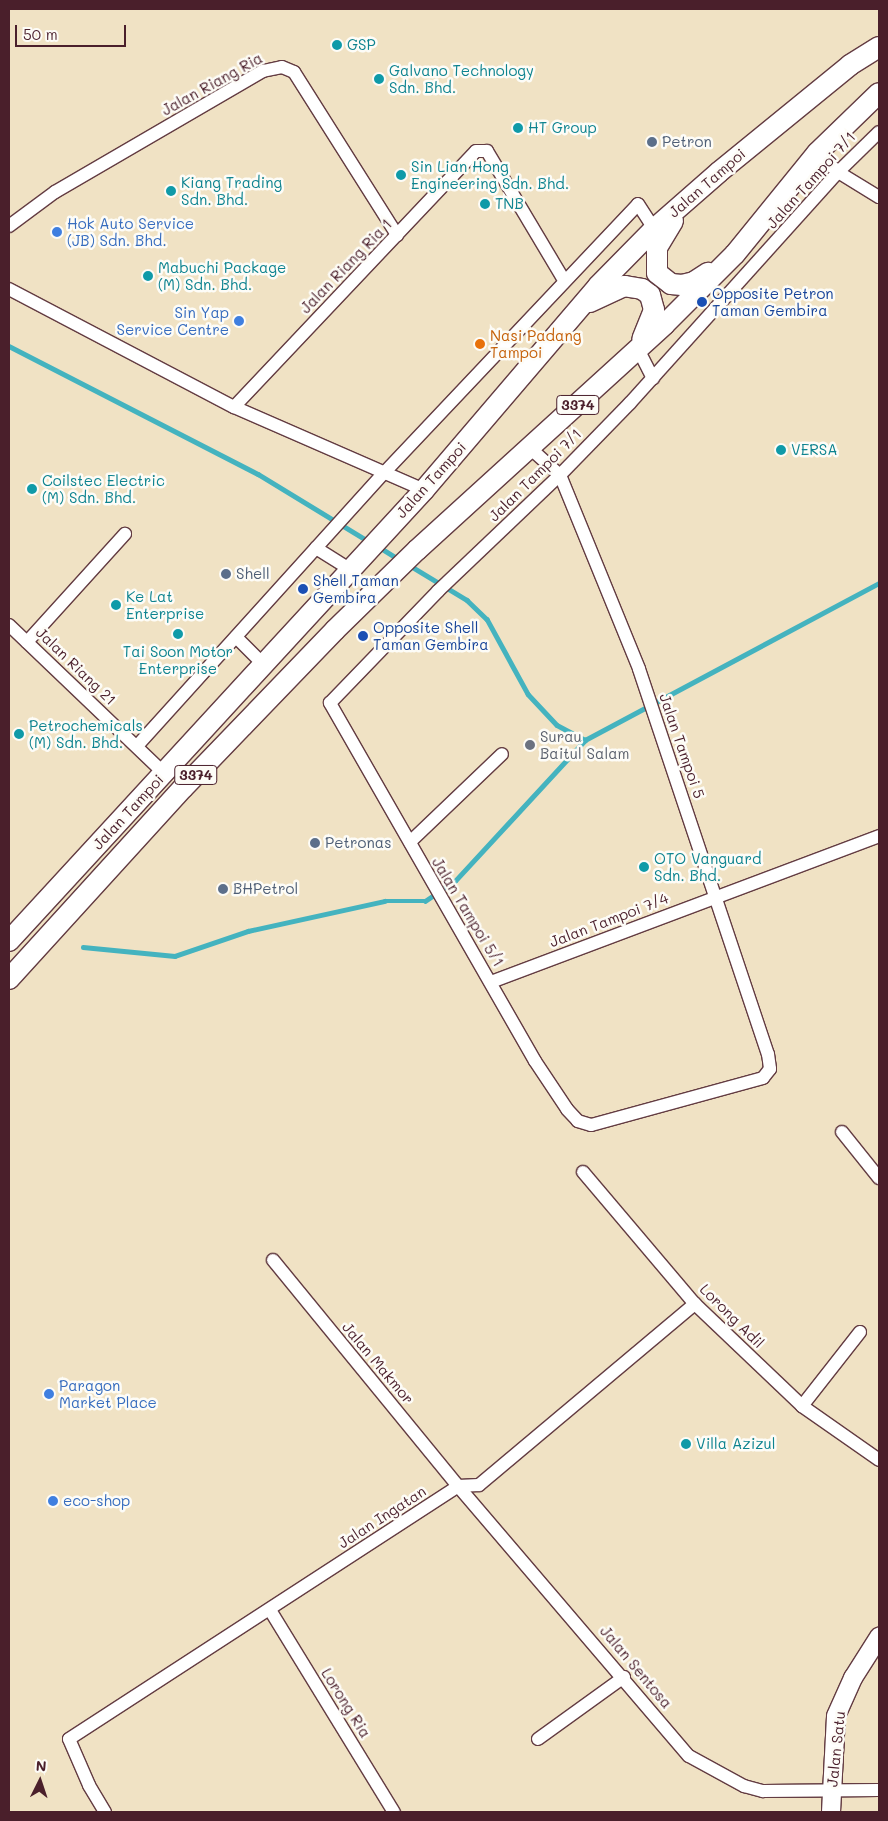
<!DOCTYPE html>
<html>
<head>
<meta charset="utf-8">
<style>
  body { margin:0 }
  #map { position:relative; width:888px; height:1821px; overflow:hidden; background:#f0e2c4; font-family:Mali,sans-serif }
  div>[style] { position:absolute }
  .stream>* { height:4.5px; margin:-2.25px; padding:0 2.25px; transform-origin:2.25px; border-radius:2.25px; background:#44b3bf }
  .roads { filter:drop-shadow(1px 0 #633c42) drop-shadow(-1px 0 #633c42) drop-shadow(0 1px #633c42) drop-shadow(0 -1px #633c42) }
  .street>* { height:12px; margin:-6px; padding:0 6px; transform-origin:6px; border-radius:6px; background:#fff }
  .secondary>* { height:18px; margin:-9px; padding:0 9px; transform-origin:9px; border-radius:9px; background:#fff }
  .primary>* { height:20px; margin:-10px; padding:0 10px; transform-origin:10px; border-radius:10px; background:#fff }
  .dots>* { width:14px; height:14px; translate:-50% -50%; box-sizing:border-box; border:2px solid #fdfcf7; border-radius:50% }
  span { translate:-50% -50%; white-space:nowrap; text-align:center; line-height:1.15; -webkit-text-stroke:5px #fdfcf7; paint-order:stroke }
  .shield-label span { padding:1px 4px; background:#fdfcf7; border:1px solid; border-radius:4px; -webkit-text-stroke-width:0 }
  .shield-label { font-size:14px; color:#4a1f2b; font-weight:700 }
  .culture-label { font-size:15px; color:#0d838f }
  .left { translate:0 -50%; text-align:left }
  .street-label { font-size:15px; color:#4a1f2b }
  .service-label { font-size:15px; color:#4e5e75 }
  .shop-label { font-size:15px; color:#366cbe }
  .right { translate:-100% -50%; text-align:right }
  .transit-label { font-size:15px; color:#164399 }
  .food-label { font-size:15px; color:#c56008 }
  .worship-label { font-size:15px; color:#5b616d }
  .frame { position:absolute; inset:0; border:10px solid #4a1f2b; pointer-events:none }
  .north { position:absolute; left:15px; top:1756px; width:50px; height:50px; -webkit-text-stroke:4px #fdfcf7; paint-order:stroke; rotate:4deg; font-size:14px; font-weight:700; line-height:20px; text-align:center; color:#4a1f2b }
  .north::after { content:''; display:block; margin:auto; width:18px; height:22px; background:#4a1f2b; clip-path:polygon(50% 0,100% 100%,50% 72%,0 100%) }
  .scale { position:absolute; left:15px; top:25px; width:111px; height:22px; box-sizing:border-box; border:2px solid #4a1f2b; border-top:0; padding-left:6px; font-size:15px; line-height:18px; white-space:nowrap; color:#4a1f2b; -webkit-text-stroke:4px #fdfcf7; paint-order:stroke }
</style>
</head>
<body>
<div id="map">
  <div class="stream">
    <div style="left:9px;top:346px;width:280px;rotate:27.2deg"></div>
    <div style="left:258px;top:474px;width:131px;rotate:31.3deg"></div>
    <div style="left:379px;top:547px;width:25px;rotate:32deg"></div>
    <div style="left:409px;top:565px;width:68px;rotate:31.1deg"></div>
    <div style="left:467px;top:600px;width:28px;rotate:44deg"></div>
    <div style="left:487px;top:619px;width:85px;rotate:61.3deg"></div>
    <div style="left:528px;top:694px;width:42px;rotate:46.9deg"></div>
    <div style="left:557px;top:725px;width:32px;rotate:28deg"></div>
    <div style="left:83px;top:947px;width:92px;rotate:5.6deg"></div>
    <div style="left:175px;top:956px;width:77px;rotate:-18.9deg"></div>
    <div style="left:248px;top:931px;width:140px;rotate:-12.4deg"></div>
    <div style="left:385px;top:901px;width:40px"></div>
    <div style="left:425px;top:901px;width:36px;rotate:-34deg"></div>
    <div style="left:455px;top:881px;width:192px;rotate:-47.3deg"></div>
    <div style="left:585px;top:740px;width:333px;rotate:-28.1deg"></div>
  </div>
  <div class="roads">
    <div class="street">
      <div style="left:817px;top:153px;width:28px;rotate:42deg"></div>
      <div style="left:838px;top:172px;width:48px;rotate:31.4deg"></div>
      <div style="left:9px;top:226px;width:57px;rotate:-36.5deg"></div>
      <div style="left:55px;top:192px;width:241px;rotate:-30.2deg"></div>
      <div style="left:263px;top:71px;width:19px;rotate:-12deg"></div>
      <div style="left:282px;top:67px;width:13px;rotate:23deg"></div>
      <div style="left:294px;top:72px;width:193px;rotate:57.7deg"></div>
      <div style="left:9px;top:289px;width:254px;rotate:27.7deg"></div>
      <div style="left:234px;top:407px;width:207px;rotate:23.6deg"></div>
      <div style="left:638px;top:349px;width:33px;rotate:63deg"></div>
      <div style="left:234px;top:407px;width:352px;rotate:-46.6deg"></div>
      <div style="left:476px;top:151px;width:11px"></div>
      <div style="left:487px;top:151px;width:150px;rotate:59.2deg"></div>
      <div style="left:531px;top:449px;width:39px;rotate:42deg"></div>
      <div style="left:560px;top:475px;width:209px;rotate:67.8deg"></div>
      <div style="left:639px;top:669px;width:406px;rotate:71.5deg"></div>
      <div style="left:768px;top:1054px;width:15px;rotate:82deg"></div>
      <div style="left:770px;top:1069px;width:11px;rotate:128deg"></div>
      <div style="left:763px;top:1078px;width:178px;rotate:164.7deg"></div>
      <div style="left:591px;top:1125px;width:14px;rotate:-163deg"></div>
      <div style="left:578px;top:1121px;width:16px;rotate:-133deg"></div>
      <div style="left:567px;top:1109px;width:58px;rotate:-123.7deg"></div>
      <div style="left:535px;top:1061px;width:413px;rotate:-119.8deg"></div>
      <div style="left:330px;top:703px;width:156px;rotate:-46deg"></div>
      <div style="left:438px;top:591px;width:168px;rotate:-43.6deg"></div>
      <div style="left:560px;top:475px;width:100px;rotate:-45.8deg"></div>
      <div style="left:630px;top:403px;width:311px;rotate:-48deg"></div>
      <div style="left:838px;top:172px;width:57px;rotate:-44.3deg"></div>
      <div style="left:316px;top:548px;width:41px;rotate:32.2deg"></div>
      <div style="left:9px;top:625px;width:214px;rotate:43.7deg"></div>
      <div style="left:236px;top:637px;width:40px;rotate:45deg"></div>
      <div style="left:27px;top:642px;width:146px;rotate:-47.8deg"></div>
      <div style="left:137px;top:746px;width:367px;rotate:-47.9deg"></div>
      <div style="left:383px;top:474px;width:371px;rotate:-46.6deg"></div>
      <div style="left:638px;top:204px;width:30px;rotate:57deg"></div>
      <div style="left:410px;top:842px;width:127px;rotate:-43.7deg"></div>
      <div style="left:491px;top:982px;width:415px;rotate:-20.6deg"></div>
      <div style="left:842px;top:1132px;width:59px;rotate:51.2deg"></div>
      <div style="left:583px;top:1172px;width:173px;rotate:49.7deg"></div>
      <div style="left:695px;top:1304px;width:148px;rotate:43.6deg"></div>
      <div style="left:802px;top:1406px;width:94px;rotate:35deg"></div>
      <div style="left:273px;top:1260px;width:292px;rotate:50.7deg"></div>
      <div style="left:458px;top:1486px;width:355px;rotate:49.5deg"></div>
      <div style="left:689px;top:1756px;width:63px;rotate:28.6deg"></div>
      <div style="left:744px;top:1786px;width:20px;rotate:15deg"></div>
      <div style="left:763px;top:1791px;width:116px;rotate:-0.5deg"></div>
      <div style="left:802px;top:1406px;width:94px;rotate:-51.9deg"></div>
      <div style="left:270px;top:1610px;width:237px;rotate:58.5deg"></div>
      <div style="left:538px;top:1739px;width:106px;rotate:-35.8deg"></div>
      <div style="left:105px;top:1812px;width:31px;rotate:-121deg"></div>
      <div style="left:89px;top:1785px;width:50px;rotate:-113.5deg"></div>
      <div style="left:69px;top:1739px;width:464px;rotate:-33deg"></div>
      <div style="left:458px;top:1486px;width:21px;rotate:-3deg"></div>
      <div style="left:479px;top:1485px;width:282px;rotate:-40deg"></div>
    </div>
    <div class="secondary">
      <div style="left:831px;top:1812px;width:96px;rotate:-87deg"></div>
      <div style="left:836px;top:1716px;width:42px;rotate:-65.9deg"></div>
      <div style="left:853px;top:1678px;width:49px;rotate:-57.6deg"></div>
    </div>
    <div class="primary">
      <div style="left:673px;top:221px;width:31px;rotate:121deg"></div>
      <div style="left:657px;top:248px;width:25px;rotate:90deg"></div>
      <div style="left:657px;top:273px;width:18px;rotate:38deg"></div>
      <div style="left:671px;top:284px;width:11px;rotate:5deg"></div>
      <div style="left:682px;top:285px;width:12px;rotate:-14deg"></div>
      <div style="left:694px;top:282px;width:17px;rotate:-33deg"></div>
      <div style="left:590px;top:302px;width:38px;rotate:-25deg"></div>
      <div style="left:624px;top:286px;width:18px;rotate:9deg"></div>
      <div style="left:642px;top:289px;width:10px;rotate:37deg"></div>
      <div style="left:650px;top:295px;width:16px;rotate:75deg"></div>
      <div style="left:654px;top:310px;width:31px;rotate:112deg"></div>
      <div style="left:9px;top:941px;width:613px;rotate:-47.38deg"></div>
      <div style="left:424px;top:490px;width:268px;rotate:-49.5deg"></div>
      <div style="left:598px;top:286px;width:80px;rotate:-45.5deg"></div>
      <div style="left:654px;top:229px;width:86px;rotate:-41.2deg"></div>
      <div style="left:719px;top:172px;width:169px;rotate:-39.2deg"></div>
      <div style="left:850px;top:65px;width:34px;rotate:-32deg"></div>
      <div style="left:9px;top:979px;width:258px;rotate:-47.7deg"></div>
      <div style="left:183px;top:788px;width:219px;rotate:-46.1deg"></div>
      <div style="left:335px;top:630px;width:115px;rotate:-44.3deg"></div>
      <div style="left:417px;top:550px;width:334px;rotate:-42.3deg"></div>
      <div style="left:664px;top:325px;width:100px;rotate:-45deg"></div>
      <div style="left:735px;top:254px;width:130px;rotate:-50.9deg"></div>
      <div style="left:817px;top:153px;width:86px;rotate:-44.1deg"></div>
    </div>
  </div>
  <div class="dots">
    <div style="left:337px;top:45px;background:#0f9aa8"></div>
    <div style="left:379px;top:79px;background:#0f9aa8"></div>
    <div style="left:518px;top:128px;background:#0f9aa8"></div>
    <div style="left:652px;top:142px;background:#5c6f8a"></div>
    <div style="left:401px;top:175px;background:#0f9aa8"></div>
    <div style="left:171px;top:191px;background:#0f9aa8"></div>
    <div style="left:485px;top:204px;background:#0f9aa8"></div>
    <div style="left:57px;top:232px;background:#3f7fe0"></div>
    <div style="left:148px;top:276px;background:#0f9aa8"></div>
    <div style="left:702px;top:302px;background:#1a4fb4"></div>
    <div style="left:239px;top:321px;background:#3f7fe0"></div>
    <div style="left:480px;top:344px;background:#e8710a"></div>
    <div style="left:781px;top:450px;background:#0f9aa8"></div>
    <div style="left:32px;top:489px;background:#0f9aa8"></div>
    <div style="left:226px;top:574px;background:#5c6f8a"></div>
    <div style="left:303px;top:589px;background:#1a4fb4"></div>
    <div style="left:116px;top:605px;background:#0f9aa8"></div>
    <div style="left:178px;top:634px;background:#0f9aa8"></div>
    <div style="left:363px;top:636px;background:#1a4fb4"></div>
    <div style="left:19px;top:734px;background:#0f9aa8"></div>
    <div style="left:530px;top:745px;background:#6b7280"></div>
    <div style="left:315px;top:843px;background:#5c6f8a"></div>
    <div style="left:644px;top:867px;background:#0f9aa8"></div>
    <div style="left:223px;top:889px;background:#5c6f8a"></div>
    <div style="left:49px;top:1394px;background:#3f7fe0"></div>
    <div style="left:686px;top:1444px;background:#0f9aa8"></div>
    <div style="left:53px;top:1501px;background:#3f7fe0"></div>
  </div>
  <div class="shield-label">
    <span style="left:578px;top:405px">3374</span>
    <span style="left:196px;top:775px">3374</span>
  </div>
  <div class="culture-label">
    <span class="left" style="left:347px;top:45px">GSP</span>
    <span class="left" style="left:389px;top:79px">Galvano Technology<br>Sdn. Bhd.</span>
    <span class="left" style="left:528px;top:128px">HT Group</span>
    <span class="left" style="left:411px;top:175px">Sin Lian Hong<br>Engineering Sdn. Bhd.</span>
    <span class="left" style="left:181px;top:191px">Kiang Trading<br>Sdn. Bhd.</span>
    <span class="left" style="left:495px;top:204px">TNB</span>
    <span class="left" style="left:158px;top:276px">Mabuchi Package<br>(M) Sdn. Bhd.</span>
    <span class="left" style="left:791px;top:450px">VERSA</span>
    <span class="left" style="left:42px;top:489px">Coilstec Electric<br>(M) Sdn. Bhd.</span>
    <span class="left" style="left:126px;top:605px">Ke Lat<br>Enterprise</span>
    <span style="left:178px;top:660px">Tai Soon Motor<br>Enterprise</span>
    <span class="left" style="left:29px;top:734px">Petrochemicals<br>(M) Sdn. Bhd.</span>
    <span class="left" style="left:654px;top:867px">OTO Vanguard<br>Sdn. Bhd.</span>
    <span class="left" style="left:696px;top:1444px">Villa Azizul</span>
  </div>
  <div class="street-label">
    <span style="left:212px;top:84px;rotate:-29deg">Jalan Riang Ria</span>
    <span style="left:811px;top:180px;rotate:-48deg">Jalan Tampoi 7/1</span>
    <span style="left:707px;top:183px;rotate:-41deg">Jalan Tampoi</span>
    <span style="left:346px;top:266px;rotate:-46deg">Jalan Riang Ria 1</span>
    <span style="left:535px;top:475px;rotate:-45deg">Jalan Tampoi 7/1</span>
    <span style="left:431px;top:480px;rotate:-48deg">Jalan Tampoi</span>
    <span style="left:76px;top:666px;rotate:44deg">Jalan Riang 21</span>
    <span style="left:682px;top:746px;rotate:71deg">Jalan Tampoi 5</span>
    <span style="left:128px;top:812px;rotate:-47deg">Jalan Tampoi</span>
    <span style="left:468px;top:912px;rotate:59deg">Jalan Tampoi 5/1</span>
    <span style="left:609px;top:920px;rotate:-21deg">Jalan Tampoi 7/4</span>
    <span style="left:732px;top:1316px;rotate:45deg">Lorong Adil</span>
    <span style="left:378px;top:1363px;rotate:50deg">Jalan Makmor</span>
    <span style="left:382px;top:1517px;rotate:-33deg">Jalan Ingatan</span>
    <span style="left:636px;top:1667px;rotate:50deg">Jalan Sentosa</span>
    <span style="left:346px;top:1703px;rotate:58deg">Lorong Ria</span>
    <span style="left:836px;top:1749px;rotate:-84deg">Jalan Satu</span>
  </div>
  <div class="service-label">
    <span class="left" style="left:662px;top:142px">Petron</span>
    <span class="left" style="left:236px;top:574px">Shell</span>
    <span class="left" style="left:325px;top:843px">Petronas</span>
    <span class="left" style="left:233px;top:889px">BHPetrol</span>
  </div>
  <div class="shop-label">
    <span class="left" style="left:67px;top:232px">Hok Auto Service<br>(JB) Sdn. Bhd.</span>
    <span class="right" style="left:229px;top:321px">Sin Yap<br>Service Centre</span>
    <span class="left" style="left:59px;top:1394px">Paragon<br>Market Place</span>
    <span class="left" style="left:63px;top:1501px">eco-shop</span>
  </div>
  <div class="transit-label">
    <span class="left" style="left:712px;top:302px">Opposite Petron<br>Taman Gembira</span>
    <span class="left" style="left:313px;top:589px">Shell Taman<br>Gembira</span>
    <span class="left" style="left:373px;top:636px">Opposite Shell<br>Taman Gembira</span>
  </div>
  <div class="food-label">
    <span class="left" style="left:490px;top:344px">Nasi Padang<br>Tampoi</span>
  </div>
  <div class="worship-label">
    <span class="left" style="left:540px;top:745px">Surau<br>Baitul Salam</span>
  </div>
  <div class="frame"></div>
  <div class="north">N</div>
  <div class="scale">50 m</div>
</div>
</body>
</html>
